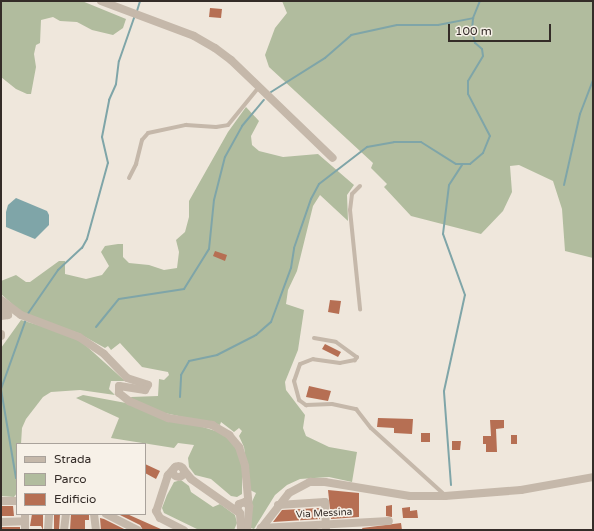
<!DOCTYPE html>
<html>
<head>
<meta charset="utf-8">
<style>
  body { margin:0 }
  #map { position:relative; width:594px; height:531px; overflow:hidden; background:#efe7dc; font-family:"Varela Round",sans-serif }
  div>[style] { position:absolute }
  .green>* { inset:0; background:#b1bc9e }
  .water>* { inset:0; background:#7fa5a8 }
  .stream>* { height:2px; margin:-1px; padding:0 1px; transform-origin:1px; border-radius:1px; background:#7fa5a8 }
  .building>* { inset:0; background:#b66f53 }
  .lane>* { height:4px; margin:-2px; padding:0 2px; transform-origin:2px; border-radius:2px; background:#c5b8aa }
  .street>* { height:8px; margin:-4px; padding:0 4px; transform-origin:4px; border-radius:4px; background:#c5b8aa }
  .street>.ring { margin:-4px; padding:0; box-sizing:content-box; background:none; border:8px solid #c5b8aa; border-radius:50% }
  span { translate:-50% -50%; white-space:nowrap; text-align:center; line-height:1.15; -webkit-text-stroke:3.5px #f7f1e8; paint-order:stroke }
  .street-label { font-size:10px; color:#342c28 }
  .frame { position:absolute; inset:0; border:2px solid #342c28; pointer-events:none }
  .legend { position:absolute; left:16px; top:443px; width:130px; height:72px; box-sizing:border-box; background:#f7f1e8; border:1px solid #a9a29b; margin:0; padding:5px 7px; list-style:none; font-size:12px; color:#342c28 }
  .legend li { display:flex; align-items:center; gap:8px; height:20px }
  .legend b { width:20px; border:1px solid #a9a29b }
  .scale { position:absolute; left:448px; top:24px; width:103px; height:18px; box-sizing:border-box; border:2px solid #342c28; border-top:0; padding-left:5px; font-size:12px; line-height:14px; white-space:nowrap; color:#342c28; -webkit-text-stroke:3px #f7f1e8; paint-order:stroke }
</style>
</head>
<body>
<div id="map">
  <div class="green">
    <div style="clip-path:polygon(1px 1px,82px 1px,126px 19px,123px 28px,113px 35px,92px 30px,77px 22px,60px 21px,53px 17px,41px 20px,40px 43px,36px 45px,34px 54px,36px 67px,31px 94px,27px 94px,16px 89px,1px 77px)"></div>
    <div style="clip-path:polygon(282px 1px,593px 1px,593px 258px,565px 251px,562px 209px,553px 181px,519px 165px,510px 166px,512px 192px,503px 211px,481px 234px,411px 216px,384px 187px,387px 184px,371px 168px,373px 163px,269px 67px,265px 55px,275px 28px,287px 13px)"></div>
    <div style="clip-path:polygon(246px 107px,259px 121px,251px 136px,252px 145px,259px 151px,283px 157px,318px 154px,354px 185px,347px 195px,348px 221px,320px 195px,313px 206px,297px 271px,288px 290px,286px 304px,304px 310px,298px 350px,285px 382px,286px 390px,305px 415px,303px 428px,306px 436px,329px 447px,357px 452px,352px 482px,329px 477px,300px 479px,287px 485px,275px 495px,254px 529px,251px 528px,251px 504px,256px 493px,250px 490px,244px 447px,239px 436px,242px 431px,239px 428px,234px 432px,221px 422px,220px 425px,160px 412px,132px 400px,131px 397px,158px 396px,159px 379px,164px 380px,169px 375px,168px 372px,142px 367px,120px 343px,111px 350px,108px 346px,105px 348px,78px 333px,22px 313px,1px 294px,1px 281px,16px 275px,26px 282px,30px 282px,59px 261px,65px 261px,65px 274px,86px 279px,102px 275px,109px 266px,101px 252px,105px 246px,118px 244px,123px 244px,123px 257px,129px 263px,149px 265px,164px 270px,177px 268px,179px 252px,176px 240px,185px 232px,189px 217px,189px 201px,228px 132px)"></div>
    <div style="clip-path:polygon(21px 320px,65px 333px,83px 343px,125px 381px,111px 381px,109px 389px,115px 395px,80px 390px,51px 392px,43px 397px,26px 419px,22px 428px,21px 444px,17px 444px,17px 493px,14px 497px,1px 496px,1px 348px)"></div>
    <div style="clip-path:polygon(83px 395px,126px 403px,222px 433px,235px 446px,242px 464px,242px 494px,237px 497px,231px 496px,211px 479px,195px 475px,189px 467px,188px 458px,194px 445px,178px 443px,174px 448px,111px 438px,119px 418px,76px 398px)"></div>
    <div style="clip-path:polygon(181px 480px,189px 486px,191px 492px,213px 507px,220px 504px,235px 515px,237px 523px,234px 530px,199px 530px,164px 513px,162px 508px,167px 495px,174px 482px)"></div>
  </div>
  <div class="water">
    <div style="clip-path:polygon(16px 198px,47px 211px,49px 215px,49px 225px,35px 239px,6px 227px,6px 212px,8px 205px)"></div>
  </div>
  <div class="stream">
    <div style="left:137px;top:11px;width:10px;rotate:-73deg"></div>
    <div style="left:271px;top:92px;width:64px;rotate:-32.2deg"></div>
    <div style="left:325px;top:58px;width:35px;rotate:-41deg"></div>
    <div style="left:351px;top:35px;width:47px;rotate:-12.3deg"></div>
    <div style="left:397px;top:25px;width:41px"></div>
    <div style="left:438px;top:25px;width:36px;rotate:-11deg"></div>
    <div style="left:564px;top:185px;width:73px;rotate:-77.3deg"></div>
    <div style="left:580px;top:114px;width:36px;rotate:-69deg"></div>
    <div style="left:27px;top:315px;width:55px;rotate:-55.4deg"></div>
    <div style="left:58px;top:270px;width:33px;rotate:-43deg"></div>
    <div style="left:82px;top:248px;width:10px;rotate:-61deg"></div>
    <div style="left:87px;top:239px;width:79px;rotate:-74.6deg"></div>
    <div style="left:108px;top:163px;width:27px;rotate:-103deg"></div>
    <div style="left:102px;top:137px;width:38px;rotate:-79deg"></div>
    <div style="left:109px;top:100px;width:17px;rotate:-66deg"></div>
    <div style="left:116px;top:84px;width:23px;rotate:-83deg"></div>
    <div style="left:119px;top:61px;width:49px;rotate:-70.8deg"></div>
    <div style="left:96px;top:327px;width:36px;rotate:-51deg"></div>
    <div style="left:119px;top:299px;width:66px;rotate:-8.7deg"></div>
    <div style="left:184px;top:289px;width:47px;rotate:-58deg"></div>
    <div style="left:209px;top:249px;width:49px;rotate:-84.2deg"></div>
    <div style="left:214px;top:200px;width:44px;rotate:-75.7deg"></div>
    <div style="left:225px;top:157px;width:35px;rotate:-61deg"></div>
    <div style="left:242px;top:126px;width:34px;rotate:-50deg"></div>
    <div style="left:180px;top:397px;width:22px;rotate:-87deg"></div>
    <div style="left:181px;top:375px;width:16px;rotate:-60deg"></div>
    <div style="left:189px;top:361px;width:29px;rotate:-12deg"></div>
    <div style="left:217px;top:355px;width:44px;rotate:-27.1deg"></div>
    <div style="left:256px;top:335px;width:20px;rotate:-41deg"></div>
    <div style="left:271px;top:322px;width:58px;rotate:-69.7deg"></div>
    <div style="left:291px;top:268px;width:20px;rotate:-81deg"></div>
    <div style="left:294px;top:248px;width:52px;rotate:-70.9deg"></div>
    <div style="left:311px;top:199px;width:17px;rotate:-62deg"></div>
    <div style="left:319px;top:184px;width:61px;rotate:-37.6deg"></div>
    <div style="left:367px;top:147px;width:27px;rotate:-10deg"></div>
    <div style="left:394px;top:142px;width:27px"></div>
    <div style="left:421px;top:142px;width:41px;rotate:32.2deg"></div>
    <div style="left:456px;top:164px;width:14px"></div>
    <div style="left:470px;top:164px;width:17px;rotate:-40deg"></div>
    <div style="left:483px;top:153px;width:18px;rotate:-68deg"></div>
    <div style="left:490px;top:136px;width:47px;rotate:-117.6deg"></div>
    <div style="left:468px;top:94px;width:13px;rotate:-90deg"></div>
    <div style="left:468px;top:81px;width:29px;rotate:-59deg"></div>
    <div style="left:483px;top:56px;width:7px;rotate:-98deg"></div>
    <div style="left:482px;top:49px;width:9px;rotate:-139deg"></div>
    <div style="left:475px;top:43px;width:13px;rotate:-103deg"></div>
    <div style="left:472px;top:30px;width:12px;rotate:-85deg"></div>
    <div style="left:473px;top:18px;width:18px;rotate:-68deg"></div>
    <div style="left:16px;top:478px;width:90px;rotate:-99.6deg"></div>
    <div style="left:1px;top:389px;width:74px;rotate:-70.3deg"></div>
    <div style="left:451px;top:485px;width:94px;rotate:-94.3deg"></div>
    <div style="left:444px;top:391px;width:98px;rotate:-77.7deg"></div>
    <div style="left:465px;top:295px;width:65px;rotate:-109.8deg"></div>
    <div style="left:443px;top:234px;width:49px;rotate:-83deg"></div>
    <div style="left:449px;top:185px;width:24px;rotate:-57deg"></div>
  </div>
  <div class="building">
    <div style="clip-path:polygon(210px 8px,222px 9px,221px 18px,209px 17px)"></div>
    <div style="clip-path:polygon(215px 251px,227px 255px,225px 261px,213px 256px)"></div>
    <div style="clip-path:polygon(330px 300px,341px 301px,339px 314px,328px 312px)"></div>
    <div style="clip-path:polygon(325px 344px,341px 352px,338px 357px,322px 349px)"></div>
    <div style="clip-path:polygon(309px 386px,331px 391px,328px 401px,306px 397px)"></div>
    <div style="clip-path:polygon(378px 418px,413px 419px,412px 434px,394px 433px,394px 428px,377px 427px)"></div>
    <div style="clip-path:polygon(490px 420px,504px 420px,504px 428px,496px 429px,497px 452px,486px 452px,486px 444px,483px 444px,483px 436px,491px 436px)"></div>
    <div style="clip-path:polygon(421px 433px,430px 433px,430px 442px,421px 442px)"></div>
    <div style="clip-path:polygon(511px 435px,517px 435px,517px 444px,511px 444px)"></div>
    <div style="clip-path:polygon(452px 441px,461px 441px,460px 450px,452px 450px)"></div>
    <div style="clip-path:polygon(145px 464px,160px 471px,156px 479px,145px 473px)"></div>
    <div style="clip-path:polygon(328px 490px,359px 493px,359px 517px,331px 519px)"></div>
    <div style="clip-path:polygon(392px 505px,392px 517px,386px 516px,386px 506px)"></div>
    <div style="clip-path:polygon(1px 506px,13px 506px,14px 516px,1px 516px)"></div>
    <div style="clip-path:polygon(410px 507px,410px 511px,417px 510px,418px 518px,403px 518px,402px 508px)"></div>
    <div style="clip-path:polygon(320px 508px,320px 519px,273px 522px,282px 510px)"></div>
    <div style="clip-path:polygon(32px 514px,43px 514px,43px 530px,41px 526px,30px 526px)"></div>
    <div style="clip-path:polygon(54px 514px,60px 514px,59px 530px,54px 530px)"></div>
    <div style="clip-path:polygon(71px 514px,89px 514px,89px 520px,85px 520px,85px 530px,70px 530px)"></div>
    <div style="clip-path:polygon(118px 514px,127px 514px,163px 530px,143px 530px,140px 525px)"></div>
    <div style="clip-path:polygon(100px 518px,104px 519px,126px 530px,101px 530px)"></div>
    <div style="clip-path:polygon(401px 523px,402px 530px,363px 530px,362px 528px)"></div>
    <div style="clip-path:polygon(1px 527px,20px 527px,20px 530px,1px 530px)"></div>
  </div>
  <div class="lane">
    <div style="left:129px;top:178px;width:16px;rotate:-63deg"></div>
    <div style="left:136px;top:164px;width:25px;rotate:-76deg"></div>
    <div style="left:142px;top:140px;width:9px;rotate:-49deg"></div>
    <div style="left:148px;top:133px;width:39px;rotate:-12deg"></div>
    <div style="left:186px;top:125px;width:30px;rotate:4deg"></div>
    <div style="left:216px;top:127px;width:12px;rotate:-9deg"></div>
    <div style="left:228px;top:125px;width:49px;rotate:-50.8deg"></div>
    <div style="left:360px;top:186px;width:11px;rotate:135deg"></div>
    <div style="left:352px;top:194px;width:16px;rotate:97deg"></div>
    <div style="left:350px;top:210px;width:100px;rotate:84.2deg"></div>
    <div style="left:314px;top:338px;width:22px;rotate:10deg"></div>
    <div style="left:336px;top:342px;width:26px;rotate:36deg"></div>
    <div style="left:357px;top:357px;width:4px;rotate:124deg"></div>
    <div style="left:355px;top:360px;width:15px;rotate:169deg"></div>
    <div style="left:340px;top:363px;width:27px;rotate:-172deg"></div>
    <div style="left:313px;top:359px;width:14px;rotate:159deg"></div>
    <div style="left:300px;top:364px;width:18px;rotate:109deg"></div>
    <div style="left:294px;top:381px;width:20px;rotate:75deg"></div>
    <div style="left:299px;top:400px;width:9px;rotate:36deg"></div>
    <div style="left:306px;top:405px;width:26px;rotate:-2deg"></div>
    <div style="left:332px;top:404px;width:25px;rotate:12deg"></div>
    <div style="left:356px;top:409px;width:24px;rotate:52deg"></div>
    <div style="left:371px;top:428px;width:100px;rotate:42.2deg"></div>
  </div>
  <div class="street">
    <div style="left:101px;top:1px;width:99px;rotate:20.6deg"></div>
    <div style="left:194px;top:36px;width:24px;rotate:30deg"></div>
    <div style="left:215px;top:48px;width:20px;rotate:37deg"></div>
    <div style="left:231px;top:60px;width:141px;rotate:43.9deg"></div>
    <div style="left:1px;top:300px;width:25px;rotate:37deg"></div>
    <div style="left:21px;top:315px;width:62px;rotate:20.8deg"></div>
    <div style="left:79px;top:337px;width:30px;rotate:34deg"></div>
    <div style="left:104px;top:354px;width:33px;rotate:46deg"></div>
    <div style="left:127px;top:378px;width:22px;rotate:18deg"></div>
    <div style="left:148px;top:385px;width:6px;rotate:121deg"></div>
    <div style="left:145px;top:390px;width:26px;rotate:-171deg"></div>
    <div style="left:119px;top:386px;width:7px;rotate:90deg"></div>
    <div style="left:119px;top:393px;width:13px;rotate:39deg"></div>
    <div style="left:129px;top:401px;width:43px;rotate:23.6deg"></div>
    <div style="left:168px;top:418px;width:45px;rotate:9deg"></div>
    <div style="left:212px;top:425px;width:20px;rotate:30deg"></div>
    <div style="left:229px;top:435px;width:16px;rotate:50deg"></div>
    <div style="left:239px;top:447px;width:20px;rotate:72deg"></div>
    <div style="left:245px;top:466px;width:42px;rotate:84.6deg"></div>
    <div style="left:249px;top:508px;width:22px;rotate:95deg"></div>
    <div style="left:1px;top:303px;width:14px;rotate:60deg"></div>
    <div style="left:8px;top:315px;width:7px;rotate:172deg"></div>
    <div style="left:1px;top:334px;width:2px;rotate:90deg"></div>
    <div class="ring" style="left:172.5px;top:465.5px;width:3px;height:3px"></div>
    <div style="left:175px;top:467px;width:11px;rotate:131deg"></div>
    <div style="left:168px;top:475px;width:38px;rotate:108deg"></div>
    <div style="left:156px;top:511px;width:8px;rotate:60deg"></div>
    <div style="left:160px;top:518px;width:27px;rotate:27deg"></div>
    <div style="left:183px;top:469px;width:13px;rotate:51deg"></div>
    <div style="left:191px;top:479px;width:57px;rotate:35.1deg"></div>
    <div style="left:1px;top:501px;width:16px"></div>
    <div style="left:278px;top:505px;width:47px;rotate:-3.7deg"></div>
    <div style="left:325px;top:502px;width:28px;rotate:88deg"></div>
    <div style="left:240px;top:513px;width:5px;rotate:-127deg"></div>
    <div style="left:237px;top:509px;width:5px;rotate:-68deg"></div>
    <div style="left:239px;top:504px;width:6px;rotate:-18deg"></div>
    <div style="left:245px;top:502px;width:6px;rotate:45deg"></div>
    <div style="left:94px;top:514px;width:16px;rotate:83deg"></div>
    <div style="left:106px;top:514px;width:36px;rotate:27deg"></div>
    <div style="left:240px;top:514px;width:16px;rotate:86deg"></div>
    <div style="left:1px;top:522px;width:24px;rotate:-2deg"></div>
    <div style="left:261px;top:528px;width:128px;rotate:-3.1deg"></div>
    <div style="left:25px;top:530px;width:16px;rotate:-90deg"></div>
    <div style="left:48px;top:530px;width:16px;rotate:-86deg"></div>
    <div style="left:64px;top:530px;width:16px;rotate:-83deg"></div>
    <div style="left:260px;top:530px;width:47px;rotate:-51.9deg"></div>
    <div style="left:289px;top:493px;width:24px;rotate:-28deg"></div>
    <div style="left:310px;top:482px;width:15px"></div>
    <div style="left:325px;top:482px;width:86px;rotate:9.4deg"></div>
    <div style="left:410px;top:496px;width:35px"></div>
    <div style="left:445px;top:496px;width:76px;rotate:-4.5deg"></div>
    <div style="left:521px;top:490px;width:73px;rotate:-10.2deg"></div>
  </div>
  <div class="street-label">
    <span style="left:324px;top:514px;rotate:-3deg">Via Messina</span>
  </div>
  <div class="frame"></div>
  <ul class="legend">
  <li><b style="height:5px;background:#c5b8aa"></b>Strada</li>
  <li><b style="height:11px;background:#b1bc9e"></b>Parco</li>
  <li><b style="height:11px;background:#b66f53"></b>Edificio</li>
  </ul>
  <div class="scale">100 m</div>
</div>
</body>
</html>
